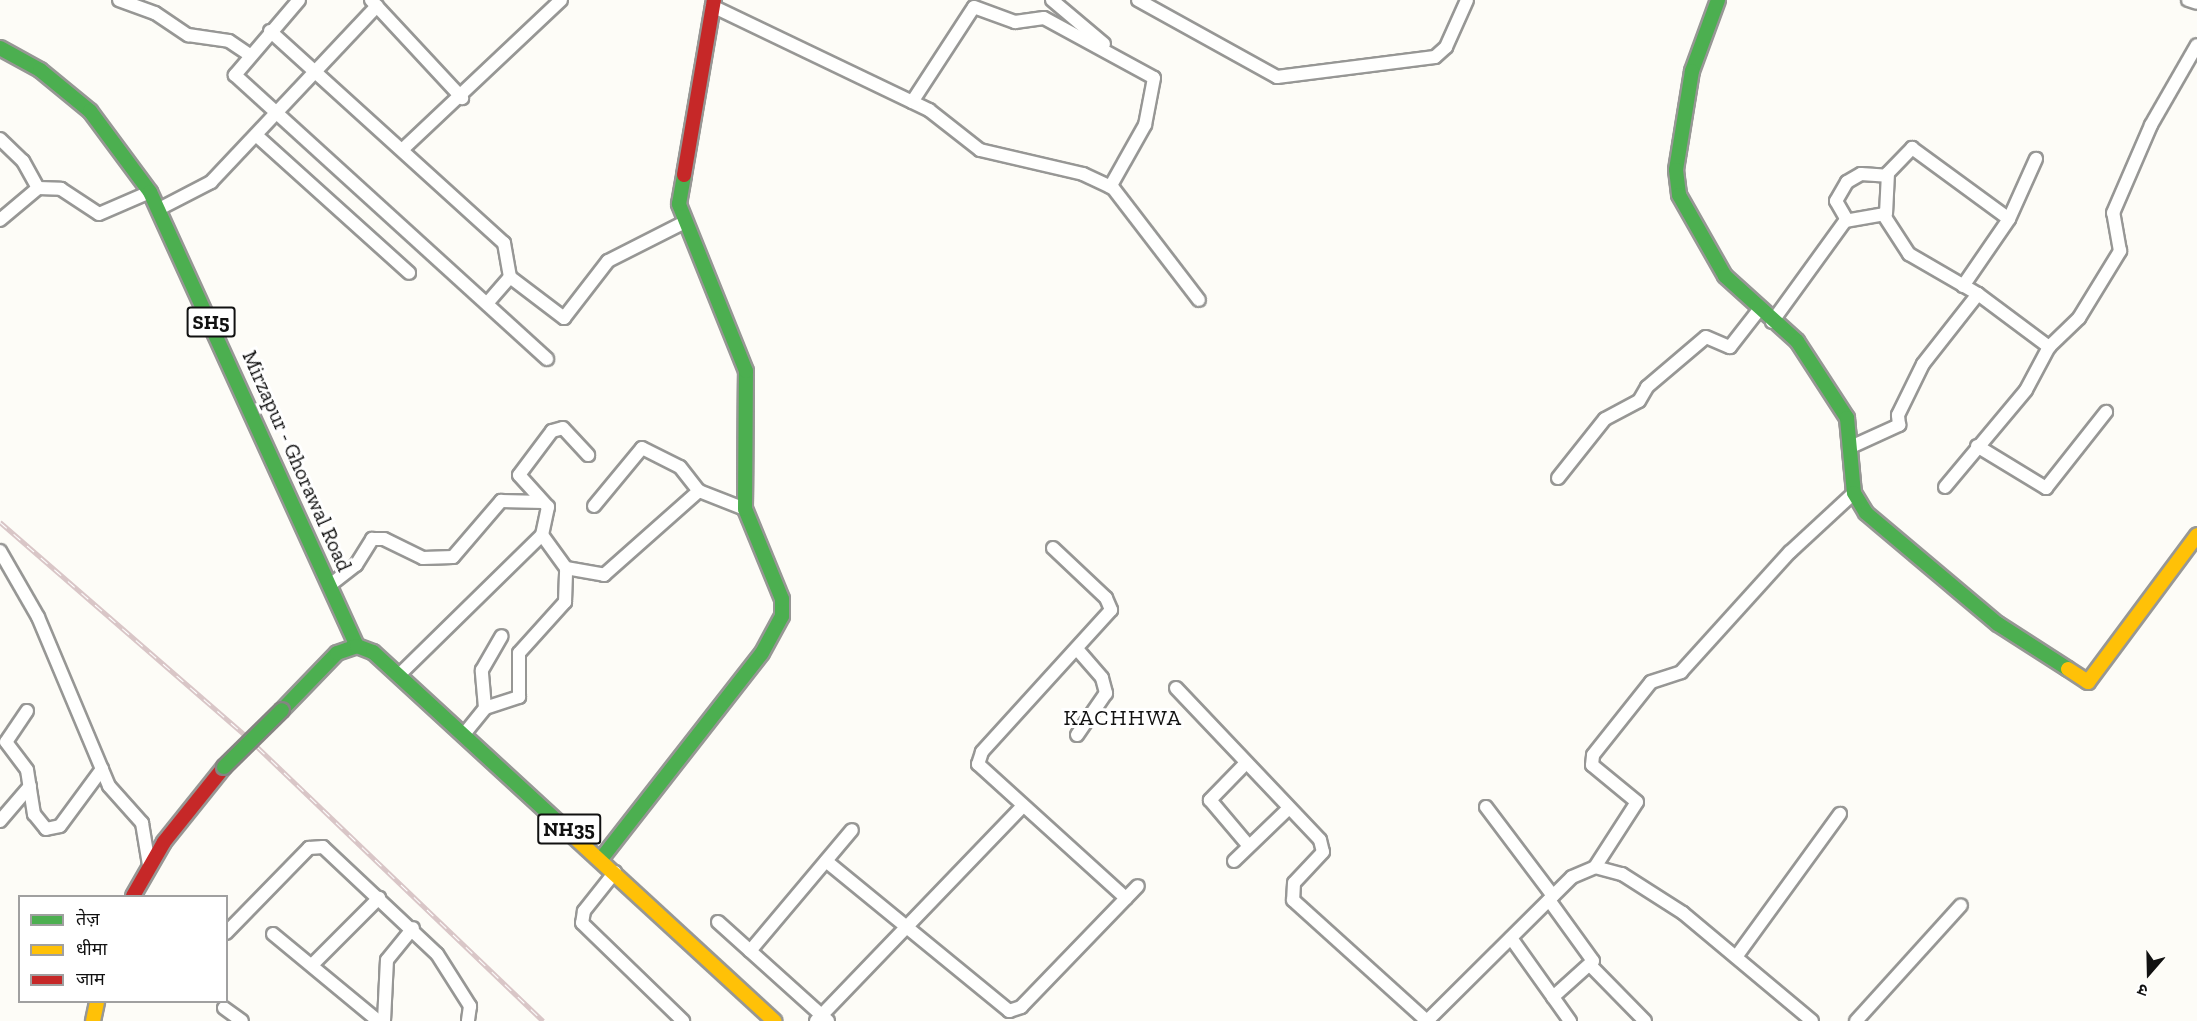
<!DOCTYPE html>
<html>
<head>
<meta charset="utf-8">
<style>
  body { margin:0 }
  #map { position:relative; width:2197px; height:1021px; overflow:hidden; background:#fdfcf7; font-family:"Zilla Slab","Noto Sans Devanagari",serif }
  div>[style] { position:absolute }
  .roads { filter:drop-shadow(2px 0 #979795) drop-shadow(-2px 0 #979795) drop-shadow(0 2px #979795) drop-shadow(0 -2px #979795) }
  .street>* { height:12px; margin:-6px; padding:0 6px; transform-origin:6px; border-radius:6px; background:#fffffe }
  .fast>* { height:14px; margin:-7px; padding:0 7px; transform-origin:7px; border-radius:7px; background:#4caf50 }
  .slow>* { height:14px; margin:-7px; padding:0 7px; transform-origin:7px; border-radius:7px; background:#ffc107 }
  .jam>* { height:14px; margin:-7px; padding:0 7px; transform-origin:7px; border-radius:7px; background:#c62828 }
  .rail>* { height:5px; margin-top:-2.5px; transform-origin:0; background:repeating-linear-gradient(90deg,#fff 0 9px,#d9c6c7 0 18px); box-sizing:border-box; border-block:2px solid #d9c6c7 }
  .bridges { filter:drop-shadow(2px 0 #858482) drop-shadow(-2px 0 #858482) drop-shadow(0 2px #858482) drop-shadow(0 -2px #858482) }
  .fast-bridge>* { height:14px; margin:-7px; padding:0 7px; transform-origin:7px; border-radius:7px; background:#4caf50 }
  span { translate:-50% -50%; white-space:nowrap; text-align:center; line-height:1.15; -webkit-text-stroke:6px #fff; paint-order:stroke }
  .shield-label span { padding:2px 4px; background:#fff; border:2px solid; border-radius:4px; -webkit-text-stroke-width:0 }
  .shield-label { font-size:20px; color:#111; font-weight:700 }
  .street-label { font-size:21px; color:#111 }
  .neighbourhood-label { font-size:22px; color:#111; letter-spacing:1.5px }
  .legend { position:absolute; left:18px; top:895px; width:210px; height:108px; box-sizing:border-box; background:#fff; border:2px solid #a0a0a0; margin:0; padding:8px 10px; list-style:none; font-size:18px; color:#111 }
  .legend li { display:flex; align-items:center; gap:12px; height:30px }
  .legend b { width:30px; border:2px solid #a0a0a0 }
  .north { position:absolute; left:2119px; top:943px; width:60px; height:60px; -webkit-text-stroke:4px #fff; paint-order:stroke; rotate:200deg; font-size:16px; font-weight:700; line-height:24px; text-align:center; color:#111 }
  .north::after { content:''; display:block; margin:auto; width:21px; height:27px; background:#111; clip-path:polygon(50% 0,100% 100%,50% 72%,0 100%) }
</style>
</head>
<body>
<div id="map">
  <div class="roads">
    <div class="street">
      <div style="left:119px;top:0;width:38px;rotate:20deg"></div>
      <div style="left:155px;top:13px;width:40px;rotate:34deg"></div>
      <div style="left:188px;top:35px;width:41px;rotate:8.3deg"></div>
      <div style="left:229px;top:41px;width:23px;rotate:34deg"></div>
      <div style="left:299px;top:0;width:99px;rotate:130.5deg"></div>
      <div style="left:235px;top:75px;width:422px;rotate:42.3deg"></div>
      <div style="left:371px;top:0;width:134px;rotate:47.1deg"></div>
      <div style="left:1052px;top:0;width:68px;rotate:40.2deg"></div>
      <div style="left:1138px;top:0;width:159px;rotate:29deg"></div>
      <div style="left:1277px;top:77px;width:159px;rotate:-7.2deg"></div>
      <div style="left:1435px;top:57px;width:15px;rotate:-42deg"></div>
      <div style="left:1446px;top:47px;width:51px;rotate:-65.9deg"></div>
      <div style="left:2188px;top:0;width:9px;rotate:18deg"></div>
      <div style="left:712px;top:6px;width:241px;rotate:25.6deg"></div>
      <div style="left:929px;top:110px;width:65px;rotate:38.1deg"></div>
      <div style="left:980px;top:150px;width:106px;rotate:13.1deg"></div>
      <div style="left:1083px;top:174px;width:33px;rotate:25deg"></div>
      <div style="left:1113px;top:188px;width:141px;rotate:52.5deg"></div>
      <div style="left:270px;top:31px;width:316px;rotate:42.2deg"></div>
      <div style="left:504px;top:243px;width:35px;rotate:80deg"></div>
      <div style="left:510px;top:277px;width:35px;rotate:131deg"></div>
      <div style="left:912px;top:102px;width:113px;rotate:-56.9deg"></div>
      <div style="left:974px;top:7px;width:44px;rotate:20.1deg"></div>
      <div style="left:1015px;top:22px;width:29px;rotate:-8deg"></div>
      <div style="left:1044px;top:18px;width:125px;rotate:28.6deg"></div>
      <div style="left:1154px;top:78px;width:48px;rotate:100.8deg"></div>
      <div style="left:1145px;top:125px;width:71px;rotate:119.4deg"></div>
      <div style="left:256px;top:135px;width:206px;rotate:42deg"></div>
      <div style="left:0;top:139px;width:32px;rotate:44deg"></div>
      <div style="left:23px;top:161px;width:31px;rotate:61deg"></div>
      <div style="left:403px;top:149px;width:217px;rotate:-43.3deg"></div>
      <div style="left:159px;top:209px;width:59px;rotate:-27.4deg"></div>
      <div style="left:211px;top:182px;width:242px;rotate:-46.7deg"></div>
      <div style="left:1886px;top:214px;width:41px;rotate:-87.2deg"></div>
      <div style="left:1888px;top:173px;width:35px;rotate:-46deg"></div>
      <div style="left:1912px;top:148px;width:120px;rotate:36.2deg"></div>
      <div style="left:0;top:220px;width:50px;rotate:-40.1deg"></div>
      <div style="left:38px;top:188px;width:23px;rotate:2deg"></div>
      <div style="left:61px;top:189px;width:45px;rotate:33.3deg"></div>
      <div style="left:99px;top:214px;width:56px;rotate:-23.3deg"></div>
      <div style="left:1847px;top:220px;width:22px;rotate:-120deg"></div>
      <div style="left:1836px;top:201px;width:22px;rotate:-60deg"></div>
      <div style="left:1847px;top:182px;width:16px;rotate:-30deg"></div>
      <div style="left:1861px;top:174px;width:26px;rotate:4deg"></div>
      <div style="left:510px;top:277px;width:68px;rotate:37.2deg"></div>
      <div style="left:564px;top:318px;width:72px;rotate:-52.3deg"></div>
      <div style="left:608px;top:261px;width:86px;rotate:-26.9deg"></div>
      <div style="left:1963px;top:286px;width:81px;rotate:-55.5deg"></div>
      <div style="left:2009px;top:219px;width:66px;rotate:-65.8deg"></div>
      <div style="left:1772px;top:322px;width:125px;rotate:-54.1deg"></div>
      <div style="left:1845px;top:221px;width:39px;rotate:-10deg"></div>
      <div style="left:1883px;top:214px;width:48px;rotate:57deg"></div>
      <div style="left:1909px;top:254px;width:80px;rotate:30.1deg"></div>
      <div style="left:1978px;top:294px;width:89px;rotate:36.7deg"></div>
      <div style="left:1853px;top:446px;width:51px;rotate:-24.5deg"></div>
      <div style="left:1899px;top:425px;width:10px;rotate:-96deg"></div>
      <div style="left:1898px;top:415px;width:57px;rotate:-63.9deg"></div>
      <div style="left:1923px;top:364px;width:89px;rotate:-51.8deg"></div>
      <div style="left:1977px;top:446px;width:81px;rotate:31.3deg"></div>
      <div style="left:2046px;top:488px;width:97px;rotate:-51.7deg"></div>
      <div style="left:1558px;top:478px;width:75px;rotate:-51.5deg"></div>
      <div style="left:1605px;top:419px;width:38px;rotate:-28deg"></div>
      <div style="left:1639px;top:401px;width:16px;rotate:-60deg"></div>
      <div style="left:1647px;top:387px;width:77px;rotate:-40.3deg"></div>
      <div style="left:1706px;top:337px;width:26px;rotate:23deg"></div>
      <div style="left:1730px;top:347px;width:46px;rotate:-52.1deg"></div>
      <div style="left:1945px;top:487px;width:126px;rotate:-50.1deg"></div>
      <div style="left:2026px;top:390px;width:49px;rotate:-61.9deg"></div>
      <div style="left:2049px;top:347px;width:42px;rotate:-44deg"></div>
      <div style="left:2079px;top:318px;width:79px;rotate:-58.5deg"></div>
      <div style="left:2120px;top:251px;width:39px;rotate:-100deg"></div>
      <div style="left:2113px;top:213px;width:96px;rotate:-66.6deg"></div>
      <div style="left:2151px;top:125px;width:92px;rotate:-60.1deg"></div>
      <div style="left:594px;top:506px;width:75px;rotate:-50.4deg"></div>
      <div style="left:642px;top:448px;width:42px;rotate:26.6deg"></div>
      <div style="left:680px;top:467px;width:31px;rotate:52deg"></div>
      <div style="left:1053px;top:548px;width:73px;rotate:43.3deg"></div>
      <div style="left:1106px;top:598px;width:13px;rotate:67deg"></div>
      <div style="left:1111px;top:610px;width:192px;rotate:132.3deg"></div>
      <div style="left:982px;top:752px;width:13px;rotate:108deg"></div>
      <div style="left:978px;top:764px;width:200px;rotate:42.2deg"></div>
      <div style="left:0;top:551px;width:76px;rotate:60.1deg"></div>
      <div style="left:38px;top:617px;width:183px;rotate:67.2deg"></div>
      <div style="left:109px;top:786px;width:50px;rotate:48.3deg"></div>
      <div style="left:142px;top:823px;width:43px;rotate:80.5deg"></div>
      <div style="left:566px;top:568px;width:39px;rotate:10deg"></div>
      <div style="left:604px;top:575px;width:127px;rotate:-41.5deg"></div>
      <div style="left:699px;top:491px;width:49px;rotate:21.4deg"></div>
      <div style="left:330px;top:585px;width:33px;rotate:-38deg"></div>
      <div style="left:356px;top:565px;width:31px;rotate:-58deg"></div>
      <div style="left:372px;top:539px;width:12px"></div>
      <div style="left:384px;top:539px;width:43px;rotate:26deg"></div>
      <div style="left:423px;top:558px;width:30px;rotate:-2deg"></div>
      <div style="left:453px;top:557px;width:74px;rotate:-49.4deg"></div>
      <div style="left:501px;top:501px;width:42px;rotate:1.4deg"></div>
      <div style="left:1077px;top:649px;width:38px;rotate:49deg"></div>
      <div style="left:1102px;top:678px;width:16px;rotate:75deg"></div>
      <div style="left:1106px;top:693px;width:51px;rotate:124.6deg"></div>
      <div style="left:399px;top:675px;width:200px;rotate:-44.4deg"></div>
      <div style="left:542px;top:535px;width:29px;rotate:-78deg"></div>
      <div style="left:548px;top:507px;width:43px;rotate:-132.2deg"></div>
      <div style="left:519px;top:475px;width:55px;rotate:-53.1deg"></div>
      <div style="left:552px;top:431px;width:11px;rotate:-15deg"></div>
      <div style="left:563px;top:428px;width:37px;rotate:47deg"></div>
      <div style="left:1176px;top:688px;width:209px;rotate:46.5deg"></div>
      <div style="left:1320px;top:840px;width:12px;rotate:76deg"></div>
      <div style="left:1323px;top:852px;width:42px;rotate:133.1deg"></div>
      <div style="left:1294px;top:883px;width:17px;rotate:93deg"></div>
      <div style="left:1293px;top:900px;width:181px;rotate:42.1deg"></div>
      <div style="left:485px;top:708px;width:38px;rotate:-95deg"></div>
      <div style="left:482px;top:670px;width:39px;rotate:-60deg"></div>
      <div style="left:27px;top:711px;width:37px;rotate:124deg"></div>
      <div style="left:6px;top:742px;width:35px;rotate:53deg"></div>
      <div style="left:27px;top:770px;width:45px;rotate:81deg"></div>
      <div style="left:34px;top:814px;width:19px;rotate:51deg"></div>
      <div style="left:46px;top:829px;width:14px;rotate:-12deg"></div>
      <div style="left:60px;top:826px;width:71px;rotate:-53.6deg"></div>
      <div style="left:465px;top:733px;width:32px;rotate:-51deg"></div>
      <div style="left:485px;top:708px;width:36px;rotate:-18deg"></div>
      <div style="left:519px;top:697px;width:44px;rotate:-90deg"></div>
      <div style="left:519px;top:653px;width:69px;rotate:-48deg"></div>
      <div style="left:565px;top:602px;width:34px;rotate:-88deg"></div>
      <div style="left:566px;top:568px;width:41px;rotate:-126deg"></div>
      <div style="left:1246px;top:763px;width:52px;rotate:134.2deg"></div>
      <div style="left:1210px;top:800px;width:60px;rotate:49.7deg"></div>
      <div style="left:1486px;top:807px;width:111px;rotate:53deg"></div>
      <div style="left:0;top:821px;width:46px;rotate:-49.4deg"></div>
      <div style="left:826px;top:861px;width:237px;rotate:39.3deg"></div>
      <div style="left:1009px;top:1011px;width:13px;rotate:-18deg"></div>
      <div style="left:1021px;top:1007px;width:168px;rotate:-46deg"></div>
      <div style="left:1234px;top:861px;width:76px;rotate:-43.9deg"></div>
      <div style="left:1595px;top:867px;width:77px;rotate:-57.1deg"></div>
      <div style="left:1637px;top:802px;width:58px;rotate:-140.6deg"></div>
      <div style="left:1592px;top:765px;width:10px;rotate:-84deg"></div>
      <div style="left:1593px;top:755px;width:93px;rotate:-51.5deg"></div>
      <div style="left:1651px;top:682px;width:32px;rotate:-18deg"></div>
      <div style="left:1681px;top:672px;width:162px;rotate:-47.8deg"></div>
      <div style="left:1790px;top:552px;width:87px;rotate:-42.7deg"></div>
      <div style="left:615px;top:872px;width:50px;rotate:128.5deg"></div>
      <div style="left:584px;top:911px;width:12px;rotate:99deg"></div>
      <div style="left:582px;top:923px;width:141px;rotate:44.1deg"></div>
      <div style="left:1549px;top:900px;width:75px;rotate:54.2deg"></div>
      <div style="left:1593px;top:961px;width:54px;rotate:138deg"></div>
      <div style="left:718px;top:922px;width:148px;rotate:42deg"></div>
      <div style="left:226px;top:933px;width:119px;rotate:-45.7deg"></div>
      <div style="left:309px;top:848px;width:14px;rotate:-4deg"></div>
      <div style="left:323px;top:847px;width:156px;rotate:43.2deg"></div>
      <div style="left:437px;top:954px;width:62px;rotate:57.6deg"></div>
      <div style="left:470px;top:1006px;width:15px;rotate:98deg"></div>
      <div style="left:273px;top:934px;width:136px;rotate:39.6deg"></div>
      <div style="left:1511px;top:938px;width:102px;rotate:54.6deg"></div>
      <div style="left:750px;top:951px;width:158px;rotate:-49.9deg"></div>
      <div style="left:1736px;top:957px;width:177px;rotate:-54deg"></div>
      <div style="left:312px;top:965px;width:95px;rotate:-45deg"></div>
      <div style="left:1591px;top:966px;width:77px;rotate:45.5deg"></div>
      <div style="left:224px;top:1008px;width:22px;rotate:36deg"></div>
      <div style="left:384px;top:1021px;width:61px;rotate:-87.2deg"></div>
      <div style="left:387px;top:960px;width:41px;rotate:-50.9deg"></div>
      <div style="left:816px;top:1021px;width:298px;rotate:-46.1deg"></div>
      <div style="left:1427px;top:1021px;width:204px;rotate:-44.8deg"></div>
      <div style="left:1572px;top:877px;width:25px;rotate:-23deg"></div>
      <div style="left:1595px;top:867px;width:28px;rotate:15deg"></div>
      <div style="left:1622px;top:874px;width:72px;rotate:32.6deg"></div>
      <div style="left:1683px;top:913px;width:168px;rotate:39.9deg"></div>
      <div style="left:1856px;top:1021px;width:156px;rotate:-47.8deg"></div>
    </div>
    <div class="fast">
      <div style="left:1718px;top:0;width:76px;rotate:110.1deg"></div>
      <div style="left:1692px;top:71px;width:100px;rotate:99.2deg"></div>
      <div style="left:1676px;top:170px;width:25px;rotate:83deg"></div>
      <div style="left:1679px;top:195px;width:93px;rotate:60.4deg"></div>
      <div style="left:1725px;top:276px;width:97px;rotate:42.1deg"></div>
      <div style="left:1797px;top:341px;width:92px;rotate:57deg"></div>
      <div style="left:1847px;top:418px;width:75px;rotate:84.7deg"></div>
      <div style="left:1854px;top:493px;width:23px;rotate:59deg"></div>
      <div style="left:1866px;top:513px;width:172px;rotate:40.1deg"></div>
      <div style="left:1998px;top:624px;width:83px;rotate:32.7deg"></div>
      <div style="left:0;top:48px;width:46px;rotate:28.8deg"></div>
      <div style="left:40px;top:70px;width:65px;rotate:39.4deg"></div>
      <div style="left:90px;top:111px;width:101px;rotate:53.5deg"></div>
      <div style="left:150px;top:192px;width:499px;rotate:65.5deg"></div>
      <div style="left:282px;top:710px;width:79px;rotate:-46deg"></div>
      <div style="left:337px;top:653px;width:21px;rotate:-19deg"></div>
      <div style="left:357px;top:646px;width:17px;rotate:21deg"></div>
      <div style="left:373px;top:652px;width:270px;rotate:42.6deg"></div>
      <div style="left:601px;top:859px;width:261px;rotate:-52deg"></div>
      <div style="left:762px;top:653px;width:42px;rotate:-61.6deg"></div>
      <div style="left:782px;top:616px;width:17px;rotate:-90deg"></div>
      <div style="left:782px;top:599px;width:97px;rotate:-112.3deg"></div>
      <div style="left:745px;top:509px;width:138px;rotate:-89.6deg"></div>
      <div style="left:746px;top:371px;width:180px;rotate:-111.9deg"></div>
      <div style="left:679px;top:204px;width:29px;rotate:-80deg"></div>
    </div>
    <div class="slow">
      <div style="left:2068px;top:669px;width:24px;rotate:33deg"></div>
      <div style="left:2088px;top:682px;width:183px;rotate:-53.4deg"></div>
      <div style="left:572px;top:835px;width:275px;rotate:42.6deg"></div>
      <div style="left:93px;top:1021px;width:19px;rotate:-78deg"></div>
    </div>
    <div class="jam">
      <div style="left:684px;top:175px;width:178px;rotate:-80.3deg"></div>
      <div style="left:133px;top:896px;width:62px;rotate:-60.1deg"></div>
      <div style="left:164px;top:842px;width:96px;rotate:-51.3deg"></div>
    </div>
  </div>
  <div class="rail">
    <div style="left:0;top:522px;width:325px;rotate:41deg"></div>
    <div style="left:245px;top:735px;width:413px;rotate:43.8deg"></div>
  </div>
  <div class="bridges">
    <div class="fast-bridge">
      <div style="left:224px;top:767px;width:81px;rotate:-44.5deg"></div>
    </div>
  </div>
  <div class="shield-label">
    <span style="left:211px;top:322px">SH5</span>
    <span style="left:569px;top:829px">NH35</span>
  </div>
  <div class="street-label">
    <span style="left:297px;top:461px;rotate:66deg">Mirzapur - Ghorawal Road</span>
  </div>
  <div class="neighbourhood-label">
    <span style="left:1123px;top:718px">KACHHWA</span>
  </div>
  <ul class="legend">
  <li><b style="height:8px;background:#4caf50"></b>तेज़</li>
  <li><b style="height:8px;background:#ffc107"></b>धीमा</li>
  <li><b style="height:8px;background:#c62828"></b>जाम</li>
  </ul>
  <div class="north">उ</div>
</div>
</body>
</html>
